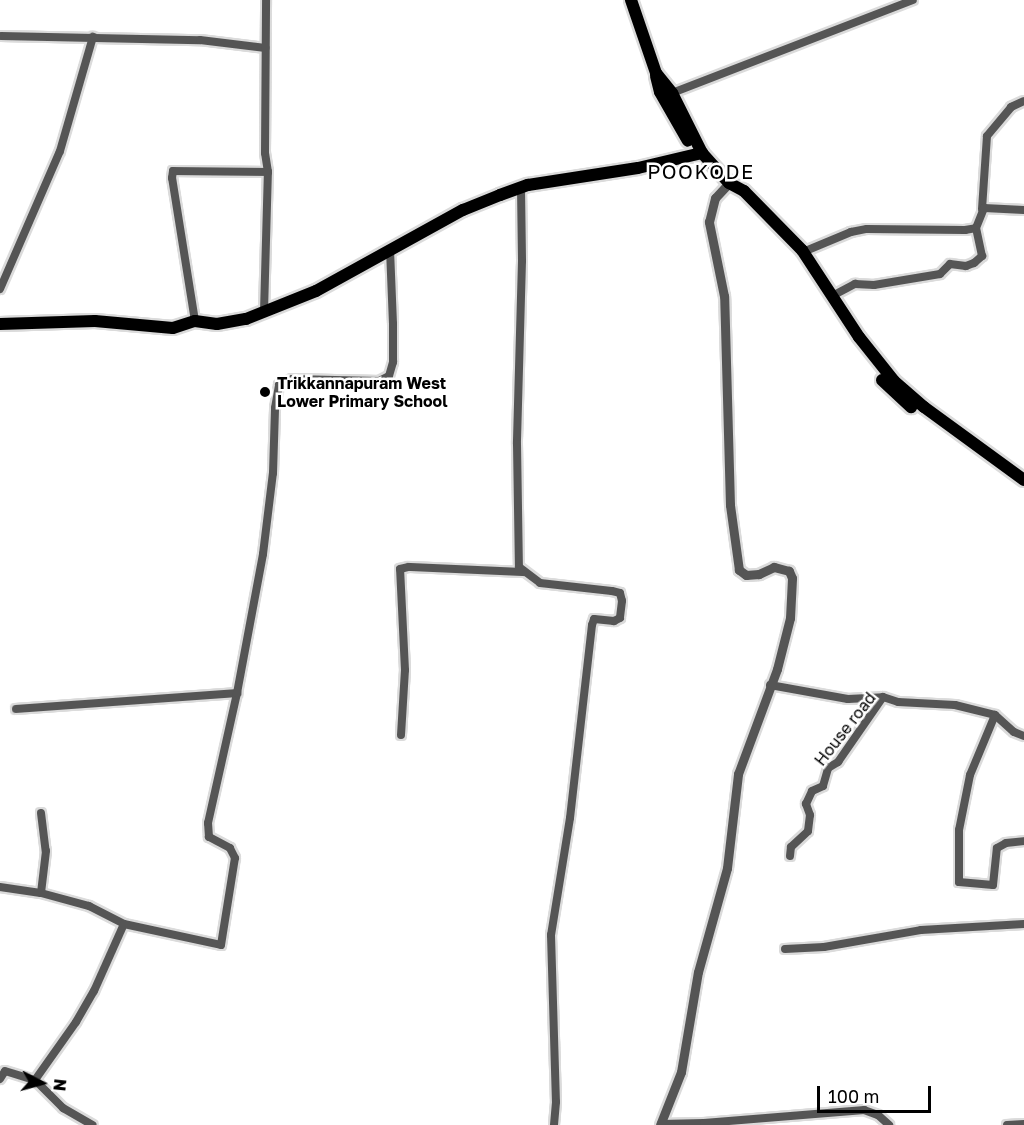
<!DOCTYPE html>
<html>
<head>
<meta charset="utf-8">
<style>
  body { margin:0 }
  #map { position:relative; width:1024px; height:1125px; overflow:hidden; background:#fff; font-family:"Golos Text",sans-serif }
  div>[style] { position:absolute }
  .roads { filter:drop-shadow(2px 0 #dbdbdb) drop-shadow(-2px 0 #dbdbdb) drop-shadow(0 2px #dbdbdb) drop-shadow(0 -2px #dbdbdb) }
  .minor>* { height:8px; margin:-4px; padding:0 4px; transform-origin:4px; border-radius:4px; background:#555 }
  .tertiary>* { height:9px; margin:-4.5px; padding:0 4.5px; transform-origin:4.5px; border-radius:4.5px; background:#555 }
  .primary>* { height:12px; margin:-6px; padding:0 6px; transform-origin:6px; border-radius:6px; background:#000 }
  .dots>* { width:16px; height:16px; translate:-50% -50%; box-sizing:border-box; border:3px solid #fff; border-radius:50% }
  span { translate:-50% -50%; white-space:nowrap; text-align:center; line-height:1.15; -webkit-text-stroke:5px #fff; paint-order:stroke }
  .poi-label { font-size:16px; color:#000; font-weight:700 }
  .left { translate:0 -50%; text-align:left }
  .street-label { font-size:16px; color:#000 }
  .quarter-label { font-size:20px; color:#000; letter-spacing:1.5px }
  .north { position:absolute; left:12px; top:1053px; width:60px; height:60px; -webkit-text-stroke:4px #fff; paint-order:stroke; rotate:96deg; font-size:16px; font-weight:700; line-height:24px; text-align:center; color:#000 }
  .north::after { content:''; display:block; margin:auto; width:21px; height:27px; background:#000; clip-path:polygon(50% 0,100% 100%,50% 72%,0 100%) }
  .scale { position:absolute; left:817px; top:1086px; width:114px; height:27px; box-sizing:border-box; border:3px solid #000; border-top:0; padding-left:8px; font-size:18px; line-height:21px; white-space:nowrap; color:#000; -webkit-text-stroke:4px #fff; paint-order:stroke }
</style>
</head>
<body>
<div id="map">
  <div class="roads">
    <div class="minor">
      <div style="left:1px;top:36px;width:199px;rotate:1.2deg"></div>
      <div style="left:200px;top:40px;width:66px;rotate:6.9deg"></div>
      <div style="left:672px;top:93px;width:258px;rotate:-21.1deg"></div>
      <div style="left:521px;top:188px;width:73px;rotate:89.2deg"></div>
      <div style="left:522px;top:261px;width:183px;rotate:91.6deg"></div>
      <div style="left:517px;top:444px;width:123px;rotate:89.1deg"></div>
      <div style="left:519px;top:567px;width:26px;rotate:37deg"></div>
      <div style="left:540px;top:583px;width:72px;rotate:6.3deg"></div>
      <div style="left:612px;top:591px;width:8px;rotate:14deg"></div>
      <div style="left:620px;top:593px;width:8px;rotate:76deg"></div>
      <div style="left:622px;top:601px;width:17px;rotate:97deg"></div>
      <div style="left:620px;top:618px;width:7px;rotate:153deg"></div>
      <div style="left:614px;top:621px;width:20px;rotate:-174deg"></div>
      <div style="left:594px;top:619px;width:6px;rotate:108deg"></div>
      <div style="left:592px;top:625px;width:194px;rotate:96.5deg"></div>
      <div style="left:570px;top:818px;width:119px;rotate:99.2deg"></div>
      <div style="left:551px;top:935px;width:167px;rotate:88.3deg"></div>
      <div style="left:556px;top:1102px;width:23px;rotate:95deg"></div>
      <div style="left:982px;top:209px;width:73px;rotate:-86.1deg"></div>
      <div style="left:987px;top:136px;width:38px;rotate:-50deg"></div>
      <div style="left:1011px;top:107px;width:14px;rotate:-25deg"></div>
      <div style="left:803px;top:252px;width:52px;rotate:-22.6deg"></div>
      <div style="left:851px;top:232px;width:16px;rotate:-11deg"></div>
      <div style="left:867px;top:229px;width:98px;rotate:0.6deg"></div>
      <div style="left:965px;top:230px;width:11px;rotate:-10deg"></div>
      <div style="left:976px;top:228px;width:22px;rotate:-68deg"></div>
      <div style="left:984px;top:208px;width:40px;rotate:2.9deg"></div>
      <div style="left:0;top:289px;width:150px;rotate:-66.5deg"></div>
      <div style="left:60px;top:151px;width:119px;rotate:-73.9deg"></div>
      <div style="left:834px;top:295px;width:24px;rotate:-28deg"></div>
      <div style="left:855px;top:284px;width:19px;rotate:3deg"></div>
      <div style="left:874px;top:285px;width:67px;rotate:-9.5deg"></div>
      <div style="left:940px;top:274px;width:14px;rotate:-45deg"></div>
      <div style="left:950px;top:264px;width:16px;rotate:7deg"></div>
      <div style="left:966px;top:266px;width:9px;rotate:-21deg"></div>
      <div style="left:974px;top:263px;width:11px;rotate:-41deg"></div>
      <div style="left:982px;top:256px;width:29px;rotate:-102deg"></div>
      <div style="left:264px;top:312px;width:140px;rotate:-88.4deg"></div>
      <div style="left:268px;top:172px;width:19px;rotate:-99deg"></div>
      <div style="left:265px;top:153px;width:153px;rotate:-89.6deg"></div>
      <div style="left:195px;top:321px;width:145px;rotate:-99.1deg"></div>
      <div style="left:172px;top:178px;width:7px;rotate:-82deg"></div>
      <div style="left:173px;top:171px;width:95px;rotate:0.6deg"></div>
      <div style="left:770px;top:685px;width:79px;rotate:10.2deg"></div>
      <div style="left:848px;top:699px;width:35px;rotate:-3deg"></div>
      <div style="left:16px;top:709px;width:222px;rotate:-4.1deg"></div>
      <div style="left:995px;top:715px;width:25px;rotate:42deg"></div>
      <div style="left:1014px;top:732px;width:11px;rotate:22deg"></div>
      <div style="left:401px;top:735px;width:65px;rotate:-86.5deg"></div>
      <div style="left:405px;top:670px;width:101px;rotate:-92.8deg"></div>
      <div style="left:400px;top:569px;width:9px;rotate:-13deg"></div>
      <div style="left:409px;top:567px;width:115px;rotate:2.5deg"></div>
      <div style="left:41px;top:813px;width:38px;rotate:83deg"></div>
      <div style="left:46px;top:851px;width:42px;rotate:96.8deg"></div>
      <div style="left:790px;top:856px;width:9px;rotate:-84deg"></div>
      <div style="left:791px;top:847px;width:23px;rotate:-43deg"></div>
      <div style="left:808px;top:831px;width:16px;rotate:-83deg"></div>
      <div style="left:810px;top:815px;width:12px;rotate:-110deg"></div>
      <div style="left:806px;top:804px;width:14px;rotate:-65deg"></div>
      <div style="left:812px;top:791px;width:12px;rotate:-24deg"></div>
      <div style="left:823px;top:786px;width:19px;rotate:-74deg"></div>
      <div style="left:828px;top:768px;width:12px;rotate:-31deg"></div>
      <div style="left:838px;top:762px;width:79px;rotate:-55.3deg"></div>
      <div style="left:883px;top:697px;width:16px;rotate:18deg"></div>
      <div style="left:898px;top:702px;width:57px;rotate:3deg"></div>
      <div style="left:955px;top:705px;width:41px;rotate:14deg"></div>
      <div style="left:995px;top:715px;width:65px;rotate:112.6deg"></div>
      <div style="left:970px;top:775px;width:56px;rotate:101.3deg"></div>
      <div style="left:959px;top:830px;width:52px;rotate:90deg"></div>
      <div style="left:959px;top:882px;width:34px;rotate:5deg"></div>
      <div style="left:993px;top:885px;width:37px;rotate:-84deg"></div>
      <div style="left:997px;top:848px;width:10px;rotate:-29deg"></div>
      <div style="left:1006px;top:843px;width:18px;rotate:-6deg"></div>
      <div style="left:0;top:887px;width:41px;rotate:8.3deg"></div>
      <div style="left:41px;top:893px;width:50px;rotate:15.2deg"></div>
      <div style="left:89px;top:906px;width:39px;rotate:27deg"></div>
      <div style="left:124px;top:924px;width:99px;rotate:12.2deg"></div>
      <div style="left:221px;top:945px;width:88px;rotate:-80.9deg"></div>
      <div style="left:235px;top:858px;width:11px;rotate:-117deg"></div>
      <div style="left:230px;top:848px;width:24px;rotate:-152deg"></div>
      <div style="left:209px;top:837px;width:14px;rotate:-94deg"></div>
      <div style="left:208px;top:823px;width:133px;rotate:-77.4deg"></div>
      <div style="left:237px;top:693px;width:141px;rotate:-79.4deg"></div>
      <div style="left:263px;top:554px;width:82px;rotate:-83deg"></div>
      <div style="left:273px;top:473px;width:65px;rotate:-88.2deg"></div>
      <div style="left:275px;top:408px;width:23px;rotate:-80deg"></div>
      <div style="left:279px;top:385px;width:14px;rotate:-25deg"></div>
      <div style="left:292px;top:379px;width:87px;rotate:1.3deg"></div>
      <div style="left:379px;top:381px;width:11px;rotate:-27deg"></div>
      <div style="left:389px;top:376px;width:15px;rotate:-74deg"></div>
      <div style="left:393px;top:362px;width:38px;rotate:-90deg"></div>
      <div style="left:393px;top:324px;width:74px;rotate:-92.3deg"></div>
      <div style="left:785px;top:949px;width:39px;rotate:-3deg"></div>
      <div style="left:824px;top:947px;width:98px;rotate:-9.9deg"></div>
      <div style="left:921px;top:930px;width:103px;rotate:-3.3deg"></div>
      <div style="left:0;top:1079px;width:9px;rotate:-58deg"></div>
      <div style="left:5px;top:1071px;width:31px;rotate:17deg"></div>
      <div style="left:35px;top:1080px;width:40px;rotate:45deg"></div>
      <div style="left:63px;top:1108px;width:34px;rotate:30deg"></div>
      <div style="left:35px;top:1080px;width:71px;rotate:-54.7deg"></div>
      <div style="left:76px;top:1022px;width:36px;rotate:-60deg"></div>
      <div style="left:94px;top:991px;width:73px;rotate:-65.9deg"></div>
      <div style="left:661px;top:1124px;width:43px;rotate:-1.3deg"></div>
      <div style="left:704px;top:1123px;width:161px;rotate:-4.6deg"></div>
      <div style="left:864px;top:1110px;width:15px;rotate:20deg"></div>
      <div style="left:878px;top:1115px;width:15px;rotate:42deg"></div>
      <div style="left:1007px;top:1125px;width:17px;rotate:-3deg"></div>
    </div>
    <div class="tertiary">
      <div style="left:660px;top:1125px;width:57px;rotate:-68.4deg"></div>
      <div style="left:681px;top:1072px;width:101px;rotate:-80.4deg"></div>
      <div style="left:698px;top:972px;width:108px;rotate:-74.4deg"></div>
      <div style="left:727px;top:868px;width:95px;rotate:-83.3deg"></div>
      <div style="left:738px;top:774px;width:112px;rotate:-69.6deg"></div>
      <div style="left:777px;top:669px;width:53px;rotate:-75.7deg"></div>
      <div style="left:790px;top:618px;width:40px;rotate:-87.1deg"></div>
      <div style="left:792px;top:578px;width:8px;rotate:-113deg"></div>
      <div style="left:789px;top:571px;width:16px;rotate:-165deg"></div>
      <div style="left:774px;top:567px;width:17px;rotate:155deg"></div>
      <div style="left:759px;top:574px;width:13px;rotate:176deg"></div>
      <div style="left:746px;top:575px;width:9px;rotate:-144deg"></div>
      <div style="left:739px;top:570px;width:66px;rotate:-97.9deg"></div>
      <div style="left:730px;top:505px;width:209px;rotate:-91.6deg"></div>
      <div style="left:724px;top:296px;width:76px;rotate:-101.5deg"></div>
      <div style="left:709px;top:222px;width:25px;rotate:-76deg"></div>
      <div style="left:715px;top:198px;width:21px;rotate:-47deg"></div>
    </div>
    <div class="primary">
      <div style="left:631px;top:0;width:77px;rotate:71.1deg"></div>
      <div style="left:656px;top:73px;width:26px;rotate:51deg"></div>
      <div style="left:672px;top:93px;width:67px;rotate:63.4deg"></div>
      <div style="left:702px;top:153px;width:40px;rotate:48deg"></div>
      <div style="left:729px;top:183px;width:17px;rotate:28deg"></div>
      <div style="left:744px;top:191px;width:83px;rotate:45.5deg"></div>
      <div style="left:802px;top:250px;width:104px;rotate:56.8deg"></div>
      <div style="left:859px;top:337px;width:56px;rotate:51.5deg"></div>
      <div style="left:894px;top:381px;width:40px;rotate:41deg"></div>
      <div style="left:924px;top:407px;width:124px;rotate:36.1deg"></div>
      <div style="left:656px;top:76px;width:16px;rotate:76deg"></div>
      <div style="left:660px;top:92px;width:56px;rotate:60.3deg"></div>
      <div style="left:0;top:324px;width:95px;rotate:-1.8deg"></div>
      <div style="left:95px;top:321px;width:78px;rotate:5.1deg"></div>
      <div style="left:173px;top:328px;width:23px;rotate:-18deg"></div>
      <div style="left:195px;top:321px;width:22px;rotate:8deg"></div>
      <div style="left:217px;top:324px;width:29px;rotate:-10deg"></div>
      <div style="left:246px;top:319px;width:75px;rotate:-21.8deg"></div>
      <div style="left:316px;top:291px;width:168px;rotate:-28.9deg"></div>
      <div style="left:463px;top:210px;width:40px;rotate:-22deg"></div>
      <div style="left:500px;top:195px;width:30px;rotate:-20deg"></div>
      <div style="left:528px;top:185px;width:111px;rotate:-8.8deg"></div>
      <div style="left:638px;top:168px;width:66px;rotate:-13.2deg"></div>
      <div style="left:882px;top:380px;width:40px;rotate:43deg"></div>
    </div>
  </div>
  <div class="dots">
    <div style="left:265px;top:392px;background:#000"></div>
  </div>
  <div class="poi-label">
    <span class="left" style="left:277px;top:392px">Trikkannapuram West<br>Lower Primary School</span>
  </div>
  <div class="street-label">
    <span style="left:845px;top:729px;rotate:-52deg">House road</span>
  </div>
  <div class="quarter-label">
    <span style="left:701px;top:171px">POOKODE</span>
  </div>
  <div class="north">N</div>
  <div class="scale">100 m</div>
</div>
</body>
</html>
